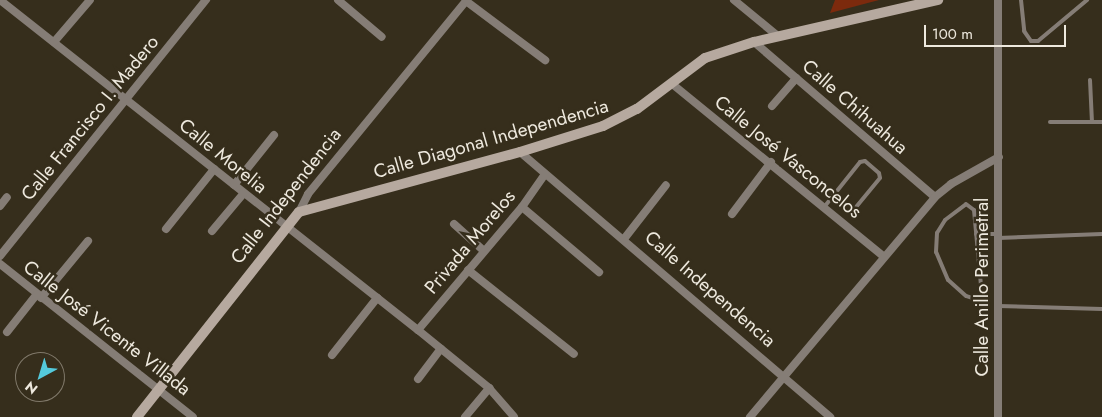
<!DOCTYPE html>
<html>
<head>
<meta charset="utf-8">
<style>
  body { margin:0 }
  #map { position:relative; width:1102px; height:417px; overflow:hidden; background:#362e1c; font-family:Jost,sans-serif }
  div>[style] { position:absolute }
  .green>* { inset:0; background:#7c2a0d }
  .lane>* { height:4px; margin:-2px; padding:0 2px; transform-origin:2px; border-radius:2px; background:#857d76 }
  .street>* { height:8px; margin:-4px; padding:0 4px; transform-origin:4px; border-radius:4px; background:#857d76 }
  .secondary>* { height:10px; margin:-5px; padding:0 5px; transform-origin:5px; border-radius:5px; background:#b6a99f }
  span { translate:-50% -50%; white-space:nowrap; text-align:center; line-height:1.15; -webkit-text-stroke:5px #362e1c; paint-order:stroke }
  .street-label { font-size:19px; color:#eee9de }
  .north { position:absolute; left:15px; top:352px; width:50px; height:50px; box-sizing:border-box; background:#362e1c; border:1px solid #80796a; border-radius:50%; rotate:219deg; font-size:14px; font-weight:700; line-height:20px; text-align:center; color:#eee9de }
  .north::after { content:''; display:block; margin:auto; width:18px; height:22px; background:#54cadc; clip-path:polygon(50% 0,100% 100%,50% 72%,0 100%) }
  .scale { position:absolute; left:924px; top:25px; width:142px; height:22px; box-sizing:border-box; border:2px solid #eee9de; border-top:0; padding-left:6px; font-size:15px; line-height:18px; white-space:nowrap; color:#eee9de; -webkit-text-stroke:4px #362e1c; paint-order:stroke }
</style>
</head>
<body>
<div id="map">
  <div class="green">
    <div style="clip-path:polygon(835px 0,879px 0,830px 13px)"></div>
  </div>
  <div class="lane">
    <div style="left:1021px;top:0;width:31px;rotate:84deg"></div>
    <div style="left:1024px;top:31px;width:12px;rotate:55deg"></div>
    <div style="left:1031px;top:41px;width:7px"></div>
    <div style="left:1038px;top:41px;width:64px;rotate:-39.9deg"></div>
    <div style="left:1090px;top:80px;width:42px;rotate:87.3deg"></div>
    <div style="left:1050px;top:122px;width:52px"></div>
    <div style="left:966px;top:204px;width:10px;rotate:37deg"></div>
    <div style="left:974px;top:210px;width:76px;rotate:84.7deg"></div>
    <div style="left:981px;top:286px;width:11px;rotate:95deg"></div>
    <div style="left:980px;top:297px;width:4px;rotate:153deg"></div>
    <div style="left:976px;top:299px;width:10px;rotate:-163deg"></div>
    <div style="left:966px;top:296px;width:24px;rotate:-138deg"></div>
    <div style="left:948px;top:280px;width:30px;rotate:-113deg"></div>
    <div style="left:936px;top:252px;width:19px;rotate:-87deg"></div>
    <div style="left:937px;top:233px;width:15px;rotate:-58deg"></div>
    <div style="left:945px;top:220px;width:26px;rotate:-37deg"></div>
    <div style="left:825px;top:206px;width:56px;rotate:-51.5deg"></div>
    <div style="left:860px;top:162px;width:5px;rotate:-11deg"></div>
    <div style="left:865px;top:161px;width:18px;rotate:41deg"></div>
    <div style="left:879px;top:173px;width:5px;rotate:79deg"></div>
    <div style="left:880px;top:178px;width:45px;rotate:129.6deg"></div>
    <div style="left:976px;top:234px;width:22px"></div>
    <div style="left:998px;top:238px;width:104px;rotate:-2.2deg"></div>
    <div style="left:998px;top:306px;width:104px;rotate:1.7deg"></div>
  </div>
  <div class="street">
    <div style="left:0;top:0;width:533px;rotate:38.29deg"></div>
    <div style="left:418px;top:330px;width:92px;rotate:39.2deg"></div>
    <div style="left:489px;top:388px;width:38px;rotate:49deg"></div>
    <div style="left:338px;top:0;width:57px;rotate:40.1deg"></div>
    <div style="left:734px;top:0;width:58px;rotate:39.4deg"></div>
    <div style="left:998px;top:0;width:417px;rotate:90deg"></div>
    <div style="left:466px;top:1px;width:99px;rotate:36.8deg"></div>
    <div style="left:54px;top:42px;width:55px;rotate:-49.4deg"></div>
    <div style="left:754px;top:42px;width:238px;rotate:40.6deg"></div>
    <div style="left:671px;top:83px;width:275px;rotate:39.2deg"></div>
    <div style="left:772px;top:106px;width:37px;rotate:-49deg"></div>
    <div style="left:520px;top:152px;width:408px;rotate:40.5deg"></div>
    <div style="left:234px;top:185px;width:64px;rotate:-51.3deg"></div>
    <div style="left:0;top:206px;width:11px;rotate:-52deg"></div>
    <div style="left:522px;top:207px;width:101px;rotate:40.2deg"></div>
    <div style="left:299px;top:212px;width:20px;rotate:-63deg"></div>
    <div style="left:308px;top:194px;width:251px;rotate:-50.7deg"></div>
    <div style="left:732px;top:214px;width:65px;rotate:-53.1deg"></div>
    <div style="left:454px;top:224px;width:40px;rotate:42deg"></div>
    <div style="left:166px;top:229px;width:77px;rotate:-51.3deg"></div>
    <div style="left:212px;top:231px;width:48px;rotate:-50deg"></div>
    <div style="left:624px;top:239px;width:68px;rotate:-52.1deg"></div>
    <div style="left:0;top:256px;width:329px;rotate:-51.2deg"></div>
    <div style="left:0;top:264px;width:246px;rotate:38.4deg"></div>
    <div style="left:468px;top:270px;width:135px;rotate:38.4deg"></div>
    <div style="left:41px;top:298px;width:74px;rotate:-50.5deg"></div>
    <div style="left:418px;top:330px;width:161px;rotate:-49.8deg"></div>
    <div style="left:522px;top:207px;width:40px;rotate:-55.1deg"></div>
    <div style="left:7px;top:332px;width:48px;rotate:-51.7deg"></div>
    <div style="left:332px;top:355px;width:73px;rotate:-51.7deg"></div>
    <div style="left:418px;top:379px;width:38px;rotate:-53deg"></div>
    <div style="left:465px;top:417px;width:38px;rotate:-50deg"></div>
    <div style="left:750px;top:417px;width:287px;rotate:-49.9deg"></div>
    <div style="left:935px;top:197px;width:21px;rotate:-39deg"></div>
    <div style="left:951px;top:184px;width:55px;rotate:-29.4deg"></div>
  </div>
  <div class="secondary">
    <div style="left:137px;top:417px;width:261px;rotate:-51.7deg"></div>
    <div style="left:299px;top:212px;width:229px;rotate:-15.2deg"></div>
    <div style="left:520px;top:152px;width:87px;rotate:-17.4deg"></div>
    <div style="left:603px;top:126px;width:38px;rotate:-27deg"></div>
    <div style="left:637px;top:109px;width:85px;rotate:-36.9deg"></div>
    <div style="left:705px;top:58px;width:52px;rotate:-18.1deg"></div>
    <div style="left:754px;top:42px;width:189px;rotate:-12.9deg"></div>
  </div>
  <div class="street-label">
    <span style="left:855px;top:107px;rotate:41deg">Calle Chihuahua</span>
    <span style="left:90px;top:118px;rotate:-51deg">Calle Francisco I. Madero</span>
    <span style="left:491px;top:139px;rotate:-16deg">Calle Diagonal Independencia</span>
    <span style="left:223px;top:156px;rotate:39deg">Calle Morelia</span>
    <span style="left:788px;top:157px;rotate:39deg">Calle José Vasconcelos</span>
    <span style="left:286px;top:196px;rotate:-52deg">Calle Independencia</span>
    <span style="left:470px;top:242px;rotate:-50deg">Privada Morelos</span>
    <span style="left:982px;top:287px;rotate:-90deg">Calle Anillo Perimetral</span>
    <span style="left:710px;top:289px;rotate:41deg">Calle Independencia</span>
    <span style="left:107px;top:328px;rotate:38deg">Calle José Vicente Villada</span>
  </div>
  <div class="north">N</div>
  <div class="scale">100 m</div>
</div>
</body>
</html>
